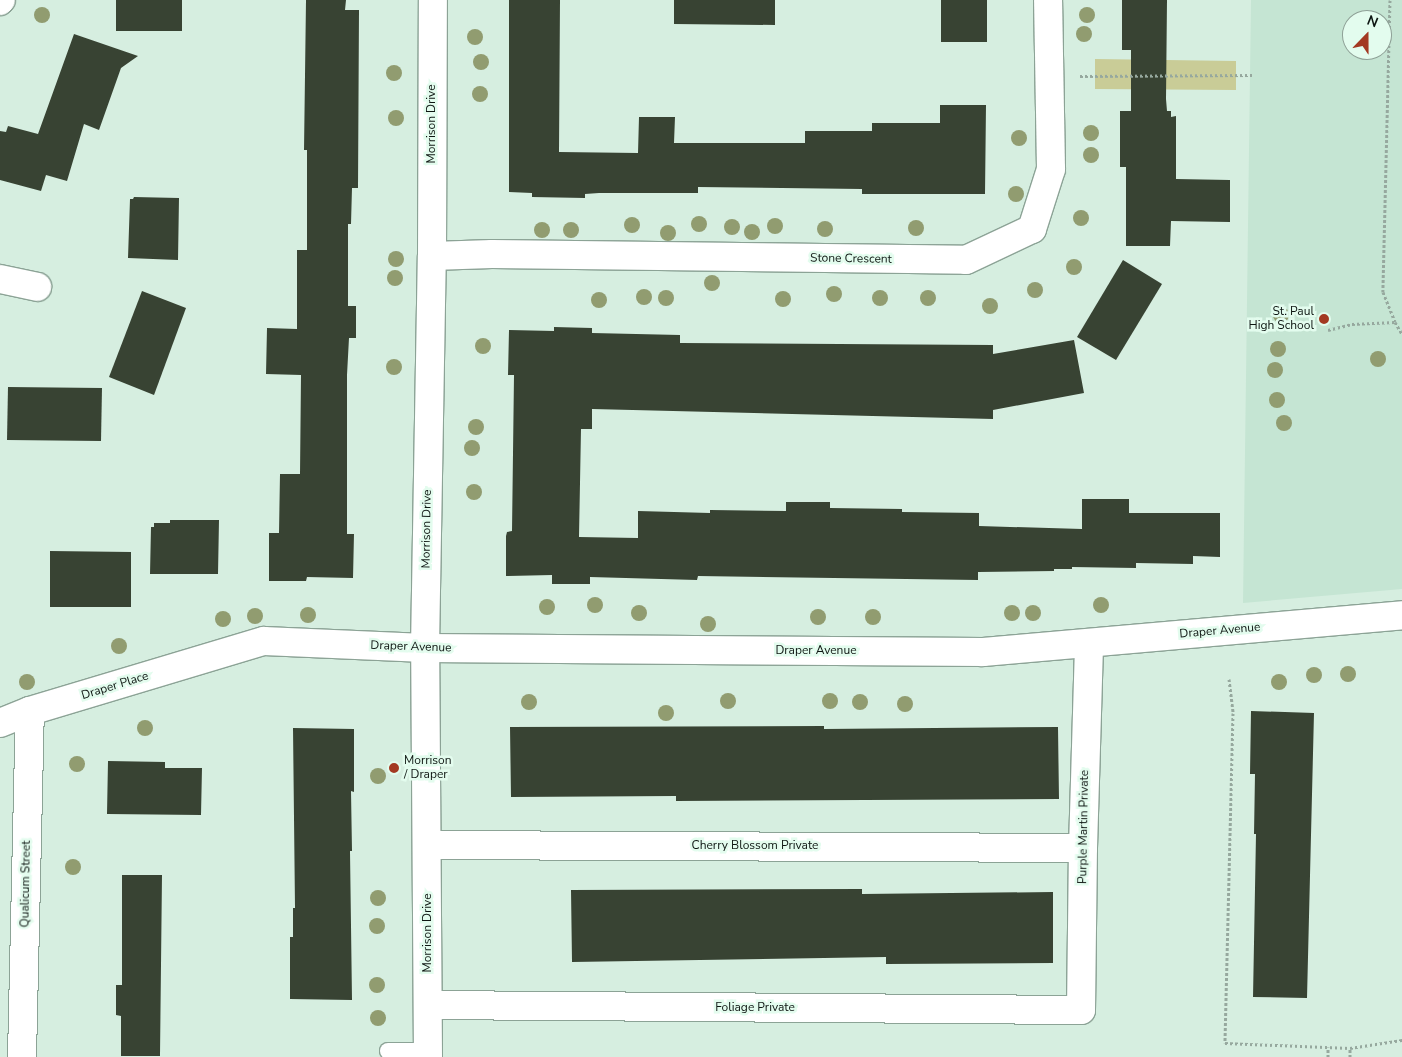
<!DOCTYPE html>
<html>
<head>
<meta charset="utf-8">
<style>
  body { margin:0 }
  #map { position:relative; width:1402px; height:1057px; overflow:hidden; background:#d6eee0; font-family:"Nunito Sans",sans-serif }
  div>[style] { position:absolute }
  .built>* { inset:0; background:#c5e5d3 }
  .green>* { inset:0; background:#c9cc97 }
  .building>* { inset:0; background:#384333 }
  .path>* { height:3px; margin-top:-1.5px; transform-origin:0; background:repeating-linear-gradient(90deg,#96a89e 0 2.5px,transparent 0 5px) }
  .roads { filter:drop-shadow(1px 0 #8ca396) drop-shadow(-1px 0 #8ca396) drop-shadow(0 1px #8ca396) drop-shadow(0 -1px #8ca396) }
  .service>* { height:16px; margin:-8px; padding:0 8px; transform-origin:8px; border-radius:8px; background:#fff }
  .minor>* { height:28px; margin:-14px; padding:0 14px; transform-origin:14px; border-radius:14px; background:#fff }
  .tertiary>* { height:28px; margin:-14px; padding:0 14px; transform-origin:14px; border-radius:14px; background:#fff }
  .trees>* { width:16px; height:16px; margin:-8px; border-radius:50%; background:#919c70 }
  .dots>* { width:14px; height:14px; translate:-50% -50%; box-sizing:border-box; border:2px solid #e3fcee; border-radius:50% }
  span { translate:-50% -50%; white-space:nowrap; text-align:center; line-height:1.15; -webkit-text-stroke:5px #e3fcee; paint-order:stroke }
  .street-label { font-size:12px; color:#0e1612 }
  .poi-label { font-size:12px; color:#0e1612 }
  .right { translate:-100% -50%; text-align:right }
  .left { translate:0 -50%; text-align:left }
  .north { position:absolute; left:1342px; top:10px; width:50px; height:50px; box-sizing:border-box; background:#e3fcee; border:1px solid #8ea096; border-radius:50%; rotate:22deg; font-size:14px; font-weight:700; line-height:20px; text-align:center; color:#0e1612 }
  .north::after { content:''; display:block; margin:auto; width:18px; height:22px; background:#a33922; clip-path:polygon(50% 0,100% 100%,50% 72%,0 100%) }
</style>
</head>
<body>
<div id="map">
  <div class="built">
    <div style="clip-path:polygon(evenodd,1251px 0,1402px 0,1402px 589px,1243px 603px,1251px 0,1352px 20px,1382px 20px,1382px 50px,1352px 50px,1352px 20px)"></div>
  </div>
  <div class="green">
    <div style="clip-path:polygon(1095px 59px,1236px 61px,1236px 90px,1095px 89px)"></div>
  </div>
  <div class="building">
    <div style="clip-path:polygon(116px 0,182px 0,182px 31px,116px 31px)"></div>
    <div style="clip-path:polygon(306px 0,346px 0,345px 10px,359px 10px,358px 188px,352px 188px,351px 224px,348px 224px,348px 306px,356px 306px,356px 338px,349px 338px,347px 375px,347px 534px,354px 534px,353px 578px,307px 577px,306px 581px,269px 581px,269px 533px,279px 533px,280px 474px,300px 474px,301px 375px,266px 374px,267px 328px,297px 329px,297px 250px,307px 250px,307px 150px,304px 150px)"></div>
    <div style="clip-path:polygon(509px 0,560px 0,559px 152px,638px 153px,639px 117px,675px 117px,674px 143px,805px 143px,805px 131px,872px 131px,872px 123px,940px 123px,940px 105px,986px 105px,985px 194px,862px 194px,862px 189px,698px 187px,698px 193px,599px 193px,585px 194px,585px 198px,532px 197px,532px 193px,509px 192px)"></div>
    <div style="clip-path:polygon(674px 0,775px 0,775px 25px,674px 24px)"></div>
    <div style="clip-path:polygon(941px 0,987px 0,987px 42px,941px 42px)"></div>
    <div style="clip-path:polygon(1122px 0,1167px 0,1166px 99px,1167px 111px,1171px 111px,1171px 117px,1176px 116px,1176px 179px,1230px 180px,1230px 222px,1171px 221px,1170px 246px,1126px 246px,1126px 167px,1120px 167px,1120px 111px,1131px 111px,1131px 50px,1122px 50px)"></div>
    <div style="clip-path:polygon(74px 34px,138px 56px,121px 68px,99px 130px,84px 124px,67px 181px,46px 175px,41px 191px,0 180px,0 131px,6px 132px,8px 126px,38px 134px)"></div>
    <div style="clip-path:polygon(134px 197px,179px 198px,178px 260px,128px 258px,130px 199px,133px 199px)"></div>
    <div style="clip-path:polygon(1123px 260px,1162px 284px,1116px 360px,1077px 337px)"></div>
    <div style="clip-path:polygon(142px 291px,186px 308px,154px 395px,109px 377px)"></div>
    <div style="clip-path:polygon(554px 327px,592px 328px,592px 333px,680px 335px,680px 343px,993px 345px,993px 354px,1074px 340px,1084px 393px,993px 410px,993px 419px,592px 409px,592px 429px,581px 429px,579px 537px,638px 538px,638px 511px,710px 513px,710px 510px,786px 511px,786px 502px,830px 502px,830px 508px,902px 509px,902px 512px,979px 513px,979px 526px,1082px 529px,1082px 499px,1129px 499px,1129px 513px,1220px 513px,1220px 557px,1193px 556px,1193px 564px,1136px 563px,1136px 568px,1072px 567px,1072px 569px,1054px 569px,1054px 571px,978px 572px,978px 580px,698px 576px,697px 580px,590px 577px,590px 584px,552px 584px,552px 575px,506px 576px,506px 536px,507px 532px,512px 531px,514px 375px,508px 375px,509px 330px,554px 331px)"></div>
    <div style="clip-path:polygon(8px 387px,102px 388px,101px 441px,7px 440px)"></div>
    <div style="clip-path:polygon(170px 520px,219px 520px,218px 574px,150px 574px,151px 527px,154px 527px,154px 523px,170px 523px)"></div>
    <div style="clip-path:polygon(50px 551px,131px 552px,131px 607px,50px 607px)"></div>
    <div style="clip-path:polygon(1251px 711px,1314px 713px,1307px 998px,1253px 997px,1256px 834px,1254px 834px,1255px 774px,1250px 774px)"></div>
    <div style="clip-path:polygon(824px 726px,824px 729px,1058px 727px,1059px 799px,676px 801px,676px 796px,511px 797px,510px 727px)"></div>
    <div style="clip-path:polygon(293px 728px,354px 729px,354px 792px,351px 791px,352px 851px,350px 851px,352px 1000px,290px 999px,290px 937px,293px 937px,293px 908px,295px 908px)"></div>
    <div style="clip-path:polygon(108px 761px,165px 762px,165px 768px,202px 768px,201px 815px,107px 814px)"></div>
    <div style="clip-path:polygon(122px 875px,162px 875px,160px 1056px,121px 1056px,121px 1016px,116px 1015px,116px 985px,122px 985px)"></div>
    <div style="clip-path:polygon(862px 889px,862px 894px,1053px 892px,1053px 963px,886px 964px,886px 957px,572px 962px,571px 890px)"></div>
  </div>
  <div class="path">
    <div style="left:1390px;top:0;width:292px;rotate:91.4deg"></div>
    <div style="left:1383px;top:292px;width:32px;rotate:68deg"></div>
    <div style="left:1080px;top:76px;width:172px;rotate:-0.3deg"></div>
    <div style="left:1328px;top:330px;width:25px;rotate:-14deg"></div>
    <div style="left:1352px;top:324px;width:43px;rotate:-2.7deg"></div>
    <div style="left:1395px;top:322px;width:14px;rotate:60deg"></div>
    <div style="left:1229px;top:679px;width:34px;rotate:83deg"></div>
    <div style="left:1233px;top:713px;width:330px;rotate:91.4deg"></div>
    <div style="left:1225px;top:1043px;width:125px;rotate:2.3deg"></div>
    <div style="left:1350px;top:1048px;width:53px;rotate:-8.7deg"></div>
    <div style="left:1328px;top:1057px;width:10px;rotate:-90deg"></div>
    <div style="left:1350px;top:1057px;width:9px;rotate:-90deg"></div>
  </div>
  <div class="roads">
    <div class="service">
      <div style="left:388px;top:1051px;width:40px"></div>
    </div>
    <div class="minor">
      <div style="left:0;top:1px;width:1px;rotate:-45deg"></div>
      <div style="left:432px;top:256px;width:60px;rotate:-1.9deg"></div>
      <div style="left:492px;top:254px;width:474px;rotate:0.7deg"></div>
      <div style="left:966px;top:260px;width:73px;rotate:-25.2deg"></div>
      <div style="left:1032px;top:229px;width:63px;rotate:-72.4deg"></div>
      <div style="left:1051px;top:169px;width:169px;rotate:-91deg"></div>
      <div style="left:0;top:279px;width:38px;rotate:12deg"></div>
      <div style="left:0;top:723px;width:32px;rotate:-22deg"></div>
      <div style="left:30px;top:711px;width:244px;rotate:-16.7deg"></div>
      <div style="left:264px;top:641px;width:161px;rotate:2.5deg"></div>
      <div style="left:425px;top:648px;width:558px;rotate:0.41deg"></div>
      <div style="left:983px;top:652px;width:421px;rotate:-5deg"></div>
      <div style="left:427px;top:845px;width:656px;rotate:0.26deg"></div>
      <div style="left:429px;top:1005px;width:652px;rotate:0.44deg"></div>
      <div style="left:1081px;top:1010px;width:162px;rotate:-89.3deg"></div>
      <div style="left:1083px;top:848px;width:205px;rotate:-88.3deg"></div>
      <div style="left:22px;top:1057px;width:346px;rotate:-88.7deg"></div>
    </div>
    <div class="tertiary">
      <div style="left:428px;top:1057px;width:409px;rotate:-90.4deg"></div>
      <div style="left:425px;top:648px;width:392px;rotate:-89deg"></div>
      <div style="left:432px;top:256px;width:256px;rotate:-89.8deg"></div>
    </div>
  </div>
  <div class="trees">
    <div style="left:42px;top:15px"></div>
    <div style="left:1087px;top:15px"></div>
    <div style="left:1084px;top:34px"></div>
    <div style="left:475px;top:37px"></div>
    <div style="left:481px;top:62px"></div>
    <div style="left:394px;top:73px"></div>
    <div style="left:480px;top:94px"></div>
    <div style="left:396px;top:118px"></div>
    <div style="left:1091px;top:133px"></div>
    <div style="left:1019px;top:138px"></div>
    <div style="left:1091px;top:155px"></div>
    <div style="left:1016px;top:194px"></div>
    <div style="left:1081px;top:218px"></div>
    <div style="left:699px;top:224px"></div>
    <div style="left:632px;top:225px"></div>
    <div style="left:775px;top:226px"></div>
    <div style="left:732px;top:227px"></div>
    <div style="left:916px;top:228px"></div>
    <div style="left:825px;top:229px"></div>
    <div style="left:542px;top:230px"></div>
    <div style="left:571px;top:230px"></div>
    <div style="left:752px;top:232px"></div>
    <div style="left:668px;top:233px"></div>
    <div style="left:396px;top:259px"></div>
    <div style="left:1074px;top:267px"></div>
    <div style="left:395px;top:278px"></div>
    <div style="left:712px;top:283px"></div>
    <div style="left:1035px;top:290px"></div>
    <div style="left:834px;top:294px"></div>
    <div style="left:644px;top:297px"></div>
    <div style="left:666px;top:298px"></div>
    <div style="left:880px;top:298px"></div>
    <div style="left:928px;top:298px"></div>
    <div style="left:783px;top:299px"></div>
    <div style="left:599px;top:300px"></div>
    <div style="left:990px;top:306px"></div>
    <div style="left:1281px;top:315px"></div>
    <div style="left:483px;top:346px"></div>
    <div style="left:1278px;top:349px"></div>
    <div style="left:1378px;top:359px"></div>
    <div style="left:394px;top:367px"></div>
    <div style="left:1275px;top:370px"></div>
    <div style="left:1277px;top:400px"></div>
    <div style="left:1284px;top:423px"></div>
    <div style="left:476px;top:427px"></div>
    <div style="left:472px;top:448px"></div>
    <div style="left:474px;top:492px"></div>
    <div style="left:595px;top:605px"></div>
    <div style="left:1101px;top:605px"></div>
    <div style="left:547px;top:607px"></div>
    <div style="left:639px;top:613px"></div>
    <div style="left:1012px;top:613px"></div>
    <div style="left:1033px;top:613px"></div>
    <div style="left:308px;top:615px"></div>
    <div style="left:255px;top:616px"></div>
    <div style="left:818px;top:617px"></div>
    <div style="left:873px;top:617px"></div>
    <div style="left:223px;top:619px"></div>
    <div style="left:708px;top:624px"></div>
    <div style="left:119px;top:646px"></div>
    <div style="left:1348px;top:674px"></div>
    <div style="left:1314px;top:675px"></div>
    <div style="left:27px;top:682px"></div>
    <div style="left:1279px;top:682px"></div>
    <div style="left:728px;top:701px"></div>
    <div style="left:830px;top:701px"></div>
    <div style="left:529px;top:702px"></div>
    <div style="left:860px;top:702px"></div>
    <div style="left:905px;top:704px"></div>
    <div style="left:666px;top:713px"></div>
    <div style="left:145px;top:728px"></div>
    <div style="left:77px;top:764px"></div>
    <div style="left:378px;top:776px"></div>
    <div style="left:73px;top:867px"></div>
    <div style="left:378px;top:898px"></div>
    <div style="left:377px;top:926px"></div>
    <div style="left:377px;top:985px"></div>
    <div style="left:378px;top:1018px"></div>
  </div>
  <div class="dots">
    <div style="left:1324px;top:319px;background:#a33922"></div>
    <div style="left:394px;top:768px;background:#a33922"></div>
  </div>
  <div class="street-label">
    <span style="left:432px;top:124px;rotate:-90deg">Morrison Drive</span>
    <span style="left:851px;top:259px;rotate:1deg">Stone Crescent</span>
    <span style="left:427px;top:529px;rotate:-89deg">Morrison Drive</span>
    <span style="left:1220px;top:631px;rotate:-5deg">Draper Avenue</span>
    <span style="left:411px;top:647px;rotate:2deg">Draper Avenue</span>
    <span style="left:816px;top:651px">Draper Avenue</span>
    <span style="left:115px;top:686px;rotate:-17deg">Draper Place</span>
    <span style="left:1084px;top:827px;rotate:-89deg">Purple Martin Private</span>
    <span style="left:755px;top:846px">Cherry Blossom Private</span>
    <span style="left:26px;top:884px;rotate:-89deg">Qualicum Street</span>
    <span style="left:428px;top:933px;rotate:-90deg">Morrison Drive</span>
    <span style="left:755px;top:1008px">Foliage Private</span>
  </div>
  <div class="poi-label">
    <span class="right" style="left:1314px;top:319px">St. Paul<br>High School</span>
    <span class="left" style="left:404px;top:768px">Morrison<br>/ Draper</span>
  </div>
  <div class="north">N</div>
</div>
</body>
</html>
